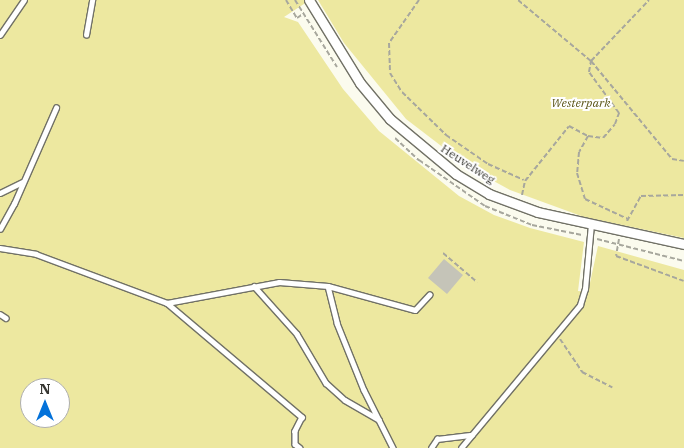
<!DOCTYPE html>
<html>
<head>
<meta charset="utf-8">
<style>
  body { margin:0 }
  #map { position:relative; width:684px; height:448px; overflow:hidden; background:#fbfbee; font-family:"IBM Plex Serif",serif }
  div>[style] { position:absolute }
  .green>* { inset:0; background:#ede8a0 }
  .building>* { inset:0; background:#c5c4b8 }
  .path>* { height:2px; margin-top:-1px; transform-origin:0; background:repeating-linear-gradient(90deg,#a7a79d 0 5px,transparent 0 7.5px) }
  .roads { filter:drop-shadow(1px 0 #717166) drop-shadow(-1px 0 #717166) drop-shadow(0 1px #717166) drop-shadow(0 -1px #717166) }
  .lane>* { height:4.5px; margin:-2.25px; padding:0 2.25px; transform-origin:2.25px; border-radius:2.25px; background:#fff }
  .street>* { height:9px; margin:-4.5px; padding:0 4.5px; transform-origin:4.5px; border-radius:4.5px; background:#fff }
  span { translate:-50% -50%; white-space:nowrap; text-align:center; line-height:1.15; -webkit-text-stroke:4px #fff; paint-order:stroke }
  .park-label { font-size:12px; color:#5c5618; font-style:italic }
  .street-label { font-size:12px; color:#363631 }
  .north { position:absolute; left:20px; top:378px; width:50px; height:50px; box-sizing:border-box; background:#fff; border:1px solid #afafad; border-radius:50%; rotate:0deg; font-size:14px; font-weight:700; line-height:20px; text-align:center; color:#363631 }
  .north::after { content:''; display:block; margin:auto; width:18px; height:22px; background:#0472da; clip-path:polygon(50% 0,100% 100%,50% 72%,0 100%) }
</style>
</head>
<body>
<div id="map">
  <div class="green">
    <div style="clip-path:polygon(evenodd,0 0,310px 0,284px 17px,298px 22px,343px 89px,379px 131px,459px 196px,494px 215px,530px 228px,584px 242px,578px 291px,588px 292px,598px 246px,684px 270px,684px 448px,0 448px,0 0,30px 388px,60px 388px,60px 418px,30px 418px,30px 388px)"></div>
    <div style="clip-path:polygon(318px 0,684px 0,684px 238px,584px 217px,510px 190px,470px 168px,406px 119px,344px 43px)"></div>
  </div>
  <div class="building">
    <div style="clip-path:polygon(444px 259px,463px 275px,447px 294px,428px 278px)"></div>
  </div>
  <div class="path">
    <div style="left:286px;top:0;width:21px;rotate:59deg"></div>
    <div style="left:297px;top:18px;width:7px;rotate:-34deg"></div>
    <div style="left:295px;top:0;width:79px;rotate:57.9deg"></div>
    <div style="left:419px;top:0;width:52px;rotate:124.9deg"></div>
    <div style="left:389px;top:43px;width:30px;rotate:88deg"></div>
    <div style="left:390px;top:73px;width:22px;rotate:58deg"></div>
    <div style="left:402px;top:92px;width:62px;rotate:44.3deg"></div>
    <div style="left:446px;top:135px;width:51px;rotate:34.6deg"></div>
    <div style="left:488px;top:164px;width:39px;rotate:24deg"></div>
    <div style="left:518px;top:0;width:95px;rotate:39.9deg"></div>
    <div style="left:591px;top:61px;width:127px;rotate:50.4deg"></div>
    <div style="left:672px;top:159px;width:12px;rotate:9deg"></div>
    <div style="left:588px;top:136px;width:18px;rotate:119deg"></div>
    <div style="left:579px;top:152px;width:21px;rotate:95deg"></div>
    <div style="left:577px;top:173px;width:27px;rotate:73deg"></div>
    <div style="left:585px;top:199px;width:47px;rotate:24.9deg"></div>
    <div style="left:395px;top:138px;width:33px;rotate:43deg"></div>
    <div style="left:419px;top:160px;width:80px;rotate:34.9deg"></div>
    <div style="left:485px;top:206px;width:51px;rotate:22deg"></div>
    <div style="left:532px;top:225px;width:51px;rotate:11.3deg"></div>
    <div style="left:522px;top:195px;width:14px;rotate:-78deg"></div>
    <div style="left:525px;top:181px;width:70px;rotate:-51.3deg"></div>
    <div style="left:569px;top:126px;width:21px;rotate:28deg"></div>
    <div style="left:588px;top:136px;width:15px;rotate:8deg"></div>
    <div style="left:603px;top:138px;width:18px;rotate:-49deg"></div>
    <div style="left:615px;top:124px;width:12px;rotate:-70deg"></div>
    <div style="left:619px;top:113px;width:51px;rotate:-126.2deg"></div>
    <div style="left:589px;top:72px;width:11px;rotate:-80deg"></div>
    <div style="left:591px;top:61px;width:84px;rotate:-46.4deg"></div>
    <div style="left:627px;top:221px;width:29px;rotate:-61deg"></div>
    <div style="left:641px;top:196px;width:43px;rotate:-1.3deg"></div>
    <div style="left:597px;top:239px;width:90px;rotate:14.2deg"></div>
    <div style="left:619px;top:239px;width:17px;rotate:100deg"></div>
    <div style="left:616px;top:256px;width:72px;rotate:20.2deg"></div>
    <div style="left:443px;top:253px;width:45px;rotate:40.5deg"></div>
    <div style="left:560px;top:339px;width:40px;rotate:56deg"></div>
    <div style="left:582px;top:372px;width:34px;rotate:27deg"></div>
  </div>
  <div class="roads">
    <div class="lane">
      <div style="left:0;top:35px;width:42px;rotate:-55.6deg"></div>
      <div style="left:86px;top:35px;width:36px;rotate:-80deg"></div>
      <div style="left:0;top:193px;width:25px;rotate:-26deg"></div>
      <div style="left:0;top:229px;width:29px;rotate:-61deg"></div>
      <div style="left:14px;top:204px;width:105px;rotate:-66.4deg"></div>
      <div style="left:0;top:248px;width:36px;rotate:9deg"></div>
      <div style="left:36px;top:254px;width:140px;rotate:20.5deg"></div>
      <div style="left:167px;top:303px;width:114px;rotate:-10.6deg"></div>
      <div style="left:279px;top:282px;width:49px;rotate:4.7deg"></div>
      <div style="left:328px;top:286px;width:90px;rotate:15.4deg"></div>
      <div style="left:415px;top:310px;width:21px;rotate:-47deg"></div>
      <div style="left:254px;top:286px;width:64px;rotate:48.1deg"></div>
      <div style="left:297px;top:334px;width:57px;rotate:59.4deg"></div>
      <div style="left:326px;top:383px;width:25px;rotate:42deg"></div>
      <div style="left:345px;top:400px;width:39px;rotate:30deg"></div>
      <div style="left:328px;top:286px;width:38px;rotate:76deg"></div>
      <div style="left:337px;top:323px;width:72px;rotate:68.1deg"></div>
      <div style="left:364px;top:390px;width:65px;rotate:63.4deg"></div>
      <div style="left:167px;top:303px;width:177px;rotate:40.2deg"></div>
      <div style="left:302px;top:417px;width:16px;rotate:117deg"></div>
      <div style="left:295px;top:431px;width:13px;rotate:90deg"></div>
      <div style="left:295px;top:444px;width:6px;rotate:39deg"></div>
      <div style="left:0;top:314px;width:7px;rotate:34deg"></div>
      <div style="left:431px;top:448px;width:11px;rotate:-56deg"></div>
      <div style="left:437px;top:439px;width:35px;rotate:-7deg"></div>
      <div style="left:461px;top:448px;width:186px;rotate:-50.2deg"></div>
      <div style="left:580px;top:305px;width:17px;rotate:-73deg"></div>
      <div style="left:585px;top:289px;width:65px;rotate:-84.7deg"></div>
    </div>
    <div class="street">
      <div style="left:309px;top:0;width:97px;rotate:58.4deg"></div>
      <div style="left:360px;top:83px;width:47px;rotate:50.2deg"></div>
      <div style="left:390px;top:119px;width:86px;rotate:39.8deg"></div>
      <div style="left:456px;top:174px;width:39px;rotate:31deg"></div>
      <div style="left:489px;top:194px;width:52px;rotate:20.2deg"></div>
      <div style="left:538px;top:212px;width:149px;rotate:12.4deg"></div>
    </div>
  </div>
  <div class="park-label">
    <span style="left:581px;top:103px">Westerpark</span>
  </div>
  <div class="street-label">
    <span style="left:468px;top:164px;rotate:33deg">Heuvelweg</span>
  </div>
  <div class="north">N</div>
</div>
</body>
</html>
